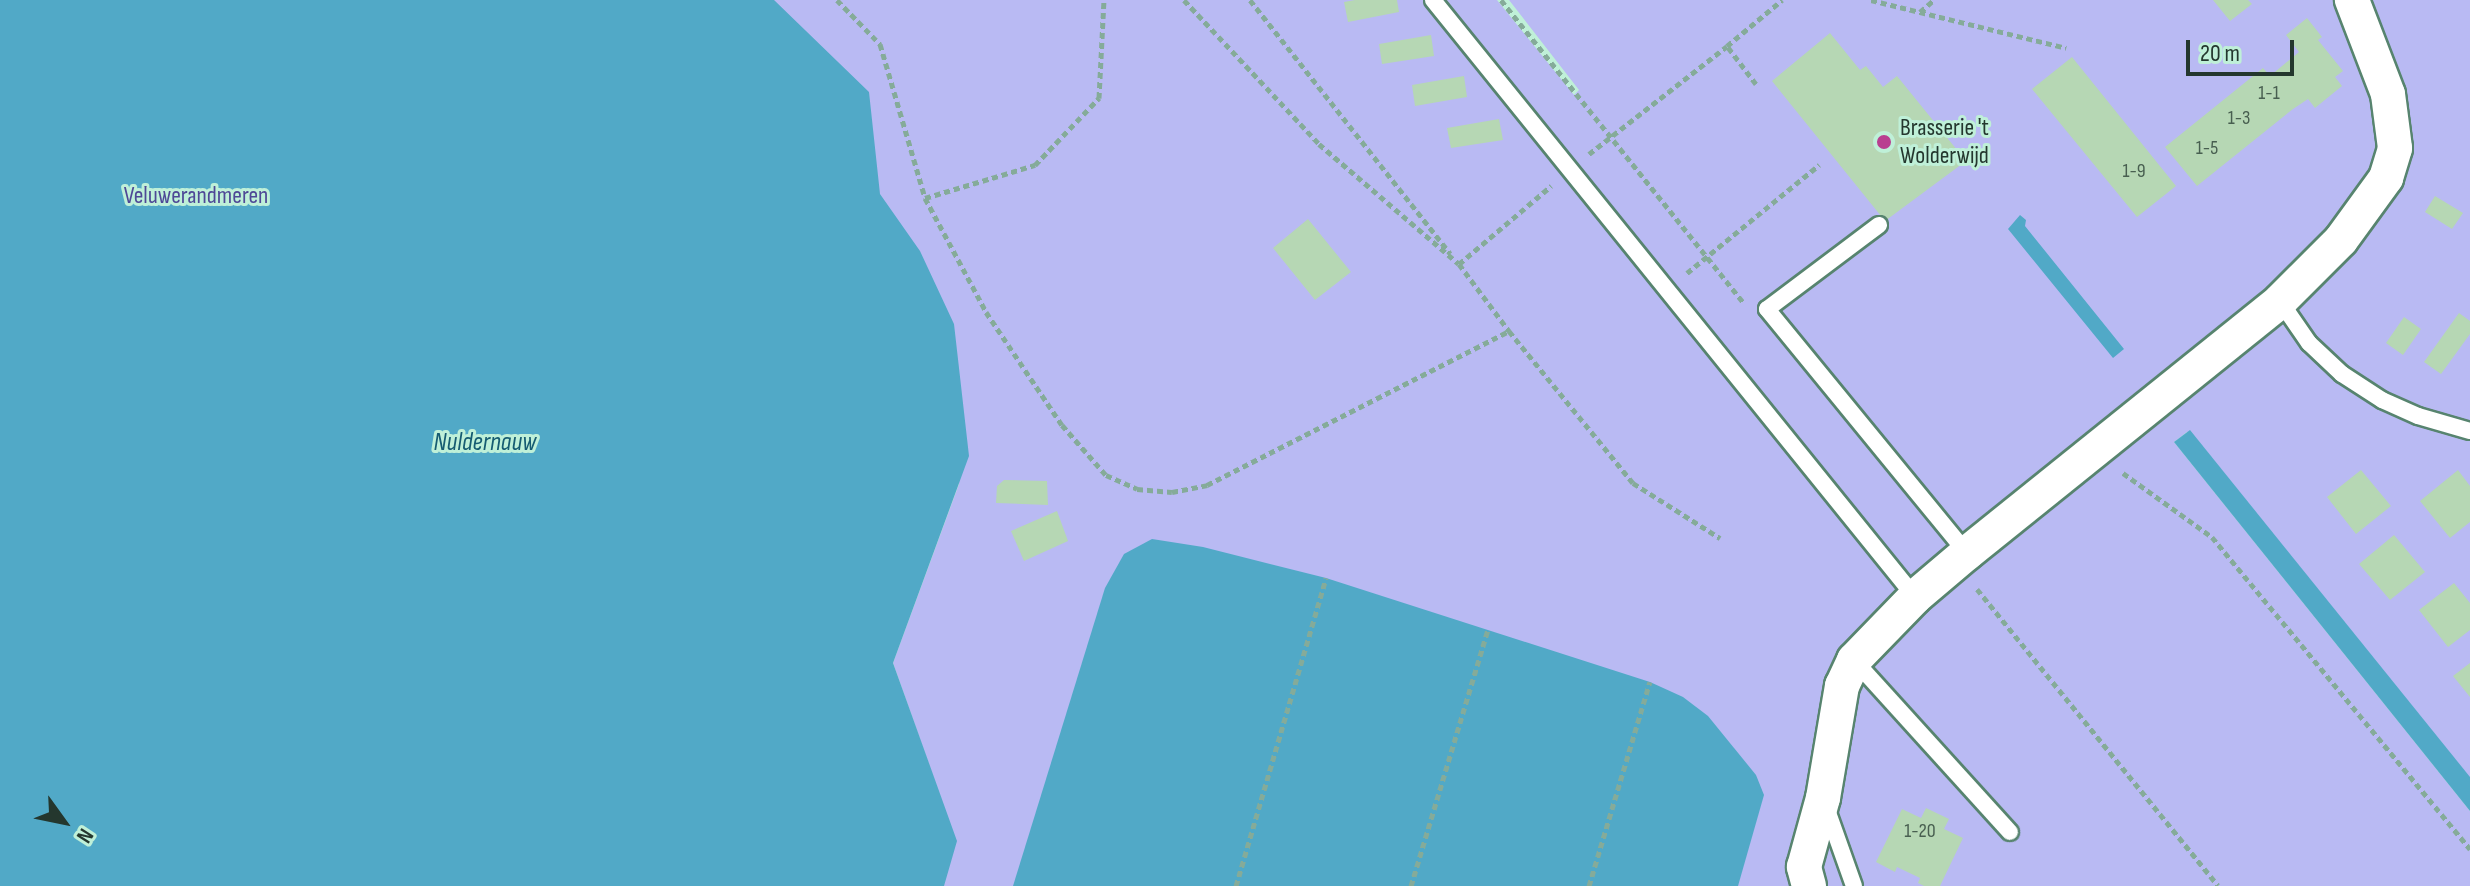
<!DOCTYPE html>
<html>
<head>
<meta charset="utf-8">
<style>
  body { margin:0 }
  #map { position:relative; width:2470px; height:886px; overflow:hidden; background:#bff0d8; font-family:"Sofia Sans Condensed",sans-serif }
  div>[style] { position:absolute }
  .green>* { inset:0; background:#b9baf3 }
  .water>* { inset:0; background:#51a9c7 }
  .building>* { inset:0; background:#b6d7b4 }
  .path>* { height:5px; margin-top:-2.5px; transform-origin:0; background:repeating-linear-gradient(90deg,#85ab99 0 6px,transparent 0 10px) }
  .roads { filter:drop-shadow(2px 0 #57846f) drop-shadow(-2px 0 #57846f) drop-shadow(0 2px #57846f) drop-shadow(0 -2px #57846f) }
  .service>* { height:16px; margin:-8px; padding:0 8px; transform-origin:8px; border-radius:8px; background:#fff }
  .minor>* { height:34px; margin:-17px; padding:0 17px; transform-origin:17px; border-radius:17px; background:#fff }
  .dots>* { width:22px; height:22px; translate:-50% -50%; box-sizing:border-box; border:4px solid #bff0d8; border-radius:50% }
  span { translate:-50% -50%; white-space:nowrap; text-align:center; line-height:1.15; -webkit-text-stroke:6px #bff0d8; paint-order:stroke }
  .number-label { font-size:20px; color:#485f50 }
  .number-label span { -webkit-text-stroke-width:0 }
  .poi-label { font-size:24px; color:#24372e }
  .left { translate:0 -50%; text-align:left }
  .park-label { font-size:24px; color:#4e4896 }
  .water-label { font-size:26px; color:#165c72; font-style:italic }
  .north { position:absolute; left:24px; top:782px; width:80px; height:80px; -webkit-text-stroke:6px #bff0d8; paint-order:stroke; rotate:123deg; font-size:22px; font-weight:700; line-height:32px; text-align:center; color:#24372e }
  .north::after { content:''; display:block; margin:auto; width:28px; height:36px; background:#24372e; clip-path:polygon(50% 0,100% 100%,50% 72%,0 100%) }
  .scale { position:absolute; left:2186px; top:40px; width:108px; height:36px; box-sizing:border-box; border:4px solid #24372e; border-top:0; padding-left:10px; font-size:24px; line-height:28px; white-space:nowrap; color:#24372e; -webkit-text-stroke:6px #bff0d8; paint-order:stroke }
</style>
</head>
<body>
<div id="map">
  <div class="green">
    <div style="clip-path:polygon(765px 0,1497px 0,1574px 95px,1579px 90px,1509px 0,2470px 0,2470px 781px,2187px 432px,2174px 442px,2470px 811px,2470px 886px,916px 886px,943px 804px,893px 663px,959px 484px)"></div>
  </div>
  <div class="water">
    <div style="clip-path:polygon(0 0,774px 0,869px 92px,880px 194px,920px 251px,954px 324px,969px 456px,893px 663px,957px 841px,944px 886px,0 886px)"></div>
    <div style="clip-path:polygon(2020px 215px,2026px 220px,2025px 226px,2124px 349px,2113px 358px,2008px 229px)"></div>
    <div style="clip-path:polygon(2190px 430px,2470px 777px,2470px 811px,2174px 442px)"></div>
    <div style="clip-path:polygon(1152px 539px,1203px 547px,1326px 578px,1650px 682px,1683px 697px,1708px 716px,1756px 775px,1764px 795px,1738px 886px,1013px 886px,1105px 588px,1124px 554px)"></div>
  </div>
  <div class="building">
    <div style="clip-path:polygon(1355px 0,1397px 0,1399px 12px,1348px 22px,1344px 2px)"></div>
    <div style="clip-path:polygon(2213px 0,2248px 0,2252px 4px,2230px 21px)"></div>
    <div style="clip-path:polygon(2307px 18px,2322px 37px,2318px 40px,2343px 71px,2335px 77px,2342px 86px,2315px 108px,2308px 99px,2293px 109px,2197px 186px,2165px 147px,2263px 68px,2270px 76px,2299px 52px,2286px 35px)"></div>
    <div style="clip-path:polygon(1830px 33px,1860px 70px,1866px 66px,1883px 87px,1897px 76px,1966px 161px,1885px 221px,1772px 81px)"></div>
    <div style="clip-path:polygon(1431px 35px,1434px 56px,1382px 64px,1379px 44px)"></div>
    <div style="clip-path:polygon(2072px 57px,2176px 186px,2137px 217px,2032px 89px)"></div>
    <div style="clip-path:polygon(1464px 76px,1467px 97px,1415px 106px,1412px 85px)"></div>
    <div style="clip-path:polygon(1499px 119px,1503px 140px,1451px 148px,1447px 128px)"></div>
    <div style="clip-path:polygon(2435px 196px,2463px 213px,2452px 229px,2425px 212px)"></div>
    <div style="clip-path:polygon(1308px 219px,1351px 272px,1315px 300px,1273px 248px)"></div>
    <div style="clip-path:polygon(2459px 313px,2470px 321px,2470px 334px,2441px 374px,2424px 362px)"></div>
    <div style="clip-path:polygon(2404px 317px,2421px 329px,2403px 355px,2386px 343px)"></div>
    <div style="clip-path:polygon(2361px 470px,2391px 506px,2356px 534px,2327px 497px)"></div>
    <div style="clip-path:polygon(2458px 470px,2470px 486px,2470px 522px,2450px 538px,2420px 501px)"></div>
    <div style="clip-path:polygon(1004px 480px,1047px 481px,1048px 505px,996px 503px,997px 486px)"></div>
    <div style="clip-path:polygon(1057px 511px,1068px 541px,1024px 561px,1011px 531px)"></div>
    <div style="clip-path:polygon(2394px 535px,2425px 572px,2390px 600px,2359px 564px)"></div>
    <div style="clip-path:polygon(2454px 583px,2470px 603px,2470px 630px,2448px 647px,2419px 610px)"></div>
    <div style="clip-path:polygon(2470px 663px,2470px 697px,2453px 676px)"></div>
    <div style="clip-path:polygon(1926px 808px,1949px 819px,1944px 829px,1963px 838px,1940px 886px,1924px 886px,1918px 883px,1920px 878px,1897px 867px,1895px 872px,1876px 862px,1902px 809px,1921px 818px)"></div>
  </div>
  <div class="path">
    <div style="left:837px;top:0;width:62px;rotate:45.7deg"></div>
    <div style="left:880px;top:44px;width:160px;rotate:73.7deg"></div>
    <div style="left:925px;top:198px;width:129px;rotate:61.8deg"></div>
    <div style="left:986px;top:312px;width:136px;rotate:56.1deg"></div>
    <div style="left:1062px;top:425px;width:67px;rotate:48.7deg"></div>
    <div style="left:1106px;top:475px;width:34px;rotate:24deg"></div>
    <div style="left:1137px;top:489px;width:35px;rotate:5deg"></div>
    <div style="left:1172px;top:492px;width:36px;rotate:-11deg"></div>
    <div style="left:1207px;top:485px;width:339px;rotate:-27deg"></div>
    <div style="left:1184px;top:0;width:197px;rotate:46.8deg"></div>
    <div style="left:1319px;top:144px;width:184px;rotate:40.6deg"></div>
    <div style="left:1459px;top:264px;width:121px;rotate:-40.3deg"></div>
    <div style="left:1250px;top:0;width:323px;rotate:51.7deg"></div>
    <div style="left:1501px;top:0;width:387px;rotate:51.3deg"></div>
    <div style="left:1871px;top:0;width:201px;rotate:13.8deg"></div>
    <div style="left:1920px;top:12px;width:18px;rotate:-41deg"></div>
    <div style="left:1756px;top:84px;width:48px;rotate:-127.3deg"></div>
    <div style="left:1727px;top:46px;width:72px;rotate:-39.9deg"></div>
    <div style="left:1589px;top:154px;width:175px;rotate:-38deg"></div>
    <div style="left:925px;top:198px;width:115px;rotate:-16.7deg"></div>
    <div style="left:1035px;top:165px;width:93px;rotate:-46.3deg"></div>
    <div style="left:1099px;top:98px;width:98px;rotate:-87.1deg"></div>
    <div style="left:1459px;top:264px;width:84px;rotate:53.3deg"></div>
    <div style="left:1509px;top:331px;width:196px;rotate:50.8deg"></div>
    <div style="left:1633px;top:483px;width:103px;rotate:32.3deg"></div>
    <div style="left:1687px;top:273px;width:171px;rotate:-39.3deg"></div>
    <div style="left:2123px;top:473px;width:110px;rotate:35.7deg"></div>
    <div style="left:2212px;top:537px;width:405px;rotate:50.4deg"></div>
    <div style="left:1977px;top:589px;width:382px;rotate:50.9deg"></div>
    <div style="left:1236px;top:886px;width:321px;rotate:-73.7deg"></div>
    <div style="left:1411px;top:886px;width:267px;rotate:-73.3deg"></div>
    <div style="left:1589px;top:886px;width:213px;rotate:-73.4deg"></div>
  </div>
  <div class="roads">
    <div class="service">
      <div style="left:1433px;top:0;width:767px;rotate:51.08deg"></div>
      <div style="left:1879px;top:225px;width:140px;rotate:143.1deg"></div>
      <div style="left:1767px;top:309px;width:315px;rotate:50.7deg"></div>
      <div style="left:2280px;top:301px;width:51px;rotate:55.4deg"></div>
      <div style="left:2309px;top:343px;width:45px;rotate:43.2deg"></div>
      <div style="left:2342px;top:374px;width:48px;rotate:33deg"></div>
      <div style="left:2382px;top:400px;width:39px;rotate:24deg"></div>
      <div style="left:2418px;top:416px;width:54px;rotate:16.1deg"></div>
      <div style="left:1854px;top:660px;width:232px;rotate:47.8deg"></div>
      <div style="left:1826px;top:807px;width:84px;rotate:70.5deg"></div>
    </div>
    <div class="minor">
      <div style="left:1809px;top:886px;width:20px;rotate:-105deg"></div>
      <div style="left:1804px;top:867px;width:72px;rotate:-74.6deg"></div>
      <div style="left:1823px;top:798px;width:114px;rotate:-80.4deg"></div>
      <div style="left:1842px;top:686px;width:29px;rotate:-65deg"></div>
      <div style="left:1854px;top:660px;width:88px;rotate:-45.9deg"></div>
      <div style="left:1915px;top:597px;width:68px;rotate:-40.2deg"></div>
      <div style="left:1967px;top:553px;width:402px;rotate:-38.8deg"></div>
      <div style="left:2280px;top:301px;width:86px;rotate:-45deg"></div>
      <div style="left:2341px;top:240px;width:77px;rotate:-54deg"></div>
      <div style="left:2386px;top:178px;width:31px;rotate:-73deg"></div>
      <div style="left:2395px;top:148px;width:54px;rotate:-97.4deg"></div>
      <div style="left:2388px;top:94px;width:101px;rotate:-111deg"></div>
    </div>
  </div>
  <div class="dots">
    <div style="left:1884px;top:142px;background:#b93f90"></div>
  </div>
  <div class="number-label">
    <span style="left:2269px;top:93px">1-1</span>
    <span style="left:2239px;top:118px">1-3</span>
    <span style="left:2207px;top:148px">1-5</span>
    <span style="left:2134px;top:171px">1-9</span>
    <span style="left:1920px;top:831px">1-20</span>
  </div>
  <div class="poi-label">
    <span class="left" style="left:1900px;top:142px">Brasserie 't<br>Wolderwijd</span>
  </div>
  <div class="park-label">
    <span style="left:196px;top:196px">Veluwerandmeren</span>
  </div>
  <div class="water-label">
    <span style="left:485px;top:443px">Nuldernauw</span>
  </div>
  <div class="north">N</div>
  <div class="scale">20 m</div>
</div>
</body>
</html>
